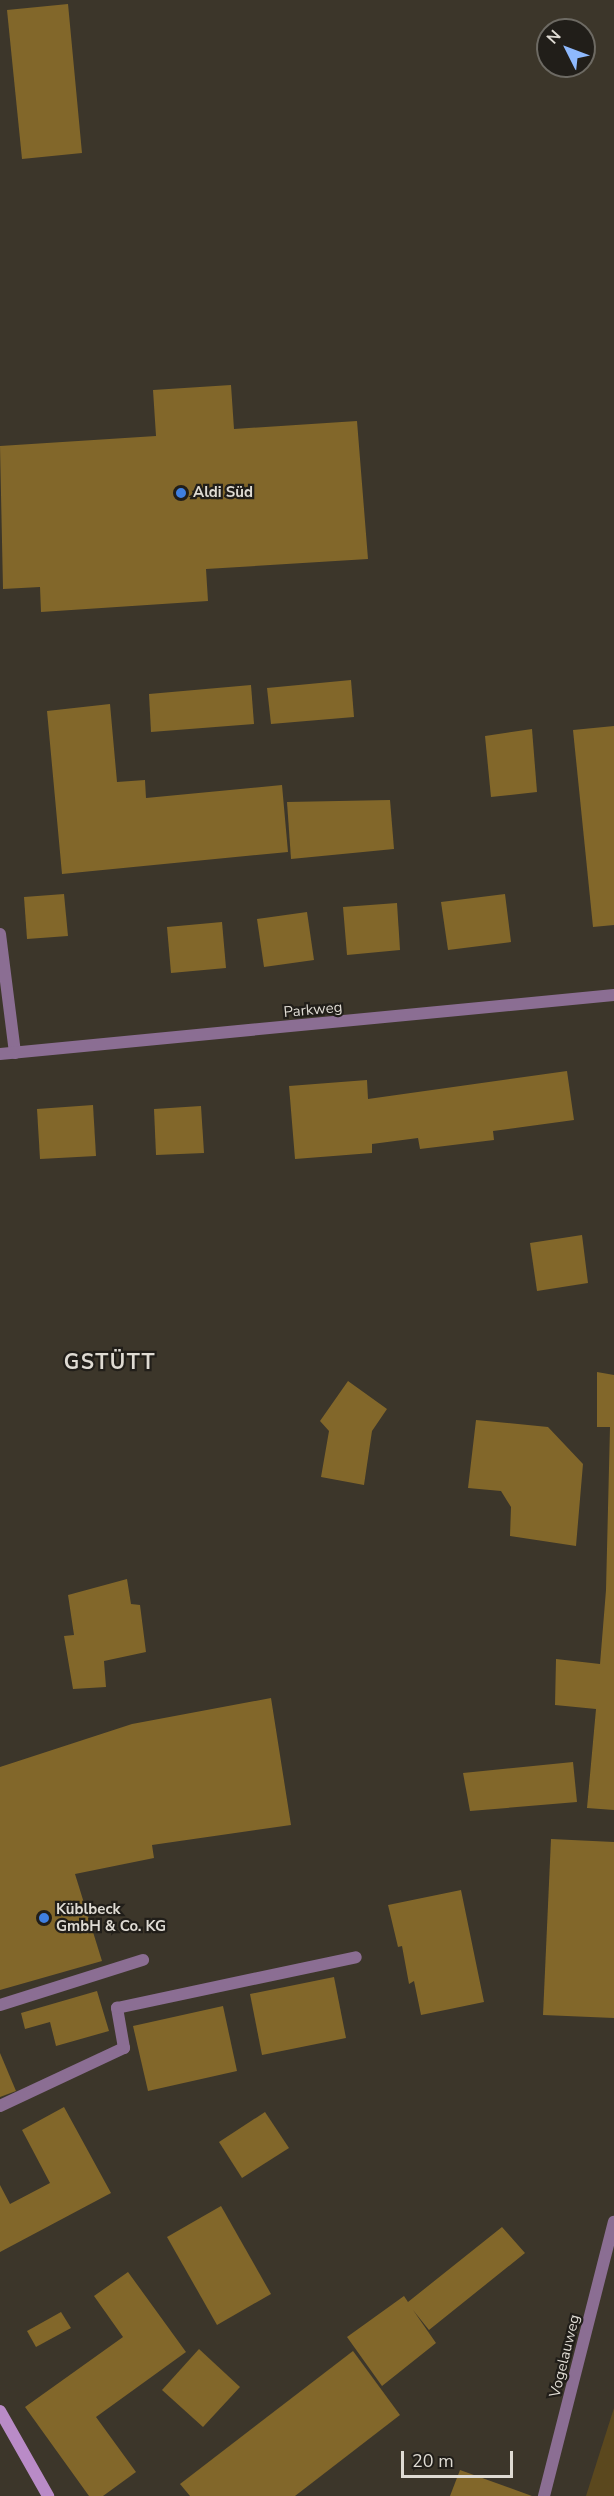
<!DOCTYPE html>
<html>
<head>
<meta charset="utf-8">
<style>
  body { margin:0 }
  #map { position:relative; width:614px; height:2496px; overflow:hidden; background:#3c362a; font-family:"Nunito Sans",sans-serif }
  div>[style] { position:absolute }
  .green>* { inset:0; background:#5b481e }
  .building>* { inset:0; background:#82672a }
  .service>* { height:12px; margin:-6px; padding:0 6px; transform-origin:6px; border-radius:6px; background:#8b6e93 }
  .minor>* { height:12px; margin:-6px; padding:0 6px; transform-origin:6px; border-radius:6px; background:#8b6e93 }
  .secondary>* { height:12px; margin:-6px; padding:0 6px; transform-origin:6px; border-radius:6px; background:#b98bc7 }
  .dots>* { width:16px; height:16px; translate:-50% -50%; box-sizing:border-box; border:3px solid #211e19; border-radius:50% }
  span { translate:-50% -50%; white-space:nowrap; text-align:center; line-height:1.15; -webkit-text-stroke:4.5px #211e19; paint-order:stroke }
  .poi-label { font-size:15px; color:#dfdbd3; font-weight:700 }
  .left { translate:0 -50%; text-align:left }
  .street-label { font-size:15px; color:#dfdbd3 }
  .district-label { font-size:21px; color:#dfdbd3; font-weight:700; letter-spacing:1.5px }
  .north { position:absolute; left:536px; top:18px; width:60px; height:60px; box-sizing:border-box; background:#211e19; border:2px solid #6d6a63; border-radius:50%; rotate:312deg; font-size:16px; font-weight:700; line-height:24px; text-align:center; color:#dfdbd3 }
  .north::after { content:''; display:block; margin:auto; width:21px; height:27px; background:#8eb9fd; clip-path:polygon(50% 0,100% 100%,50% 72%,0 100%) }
  .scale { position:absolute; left:401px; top:2451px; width:112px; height:27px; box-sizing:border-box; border:3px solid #dfdbd3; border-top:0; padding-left:8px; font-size:18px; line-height:21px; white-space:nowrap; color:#dfdbd3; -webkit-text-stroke:4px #211e19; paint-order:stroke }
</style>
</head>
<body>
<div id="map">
  <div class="green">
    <div style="clip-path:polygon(614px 2408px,614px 2496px,586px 2496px)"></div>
  </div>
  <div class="building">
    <div style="clip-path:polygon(68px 4px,82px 153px,22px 159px,7px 10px)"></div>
    <div style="clip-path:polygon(231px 385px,234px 429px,357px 421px,368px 559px,206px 569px,208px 601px,41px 612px,40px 587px,3px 589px,0 446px,156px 436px,153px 390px)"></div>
    <div style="clip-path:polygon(351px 680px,354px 717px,271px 724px,267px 688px)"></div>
    <div style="clip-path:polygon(251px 685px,254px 724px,151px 732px,149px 694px)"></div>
    <div style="clip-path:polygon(110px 704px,117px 782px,145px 780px,146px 798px,282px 785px,288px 852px,62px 874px,47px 711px)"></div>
    <div style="clip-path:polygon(614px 726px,614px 925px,593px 927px,573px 730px)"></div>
    <div style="clip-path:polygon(532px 729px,537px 792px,491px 797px,485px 736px)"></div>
    <div style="clip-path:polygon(390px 800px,394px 849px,291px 859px,287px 802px)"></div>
    <div style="clip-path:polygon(64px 894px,68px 936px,27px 939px,24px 897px)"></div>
    <div style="clip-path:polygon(505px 894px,511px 942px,448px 950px,441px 902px)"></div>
    <div style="clip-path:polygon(397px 903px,400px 950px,347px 955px,343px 907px)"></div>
    <div style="clip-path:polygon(307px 912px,314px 960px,264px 967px,257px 919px)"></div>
    <div style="clip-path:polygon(222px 922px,226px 968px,171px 973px,167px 927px)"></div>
    <div style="clip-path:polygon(567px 1071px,574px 1120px,493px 1131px,494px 1140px,420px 1149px,418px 1138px,372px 1144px,372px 1153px,295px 1159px,289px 1086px,367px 1080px,368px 1099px)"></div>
    <div style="clip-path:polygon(93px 1105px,96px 1156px,40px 1159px,37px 1109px)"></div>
    <div style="clip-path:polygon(201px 1106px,204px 1153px,156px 1155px,154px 1109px)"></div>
    <div style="clip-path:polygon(582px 1235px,588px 1283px,537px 1291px,530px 1243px)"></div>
    <div style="clip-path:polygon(597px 1372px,614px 1375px,614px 1810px,587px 1808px,596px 1709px,555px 1705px,556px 1659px,600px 1664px,606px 1590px,610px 1427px,597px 1427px)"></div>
    <div style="clip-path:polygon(348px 1381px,387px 1409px,372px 1431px,364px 1485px,321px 1477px,329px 1431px,320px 1421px)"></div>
    <div style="clip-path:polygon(476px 1420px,548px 1427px,583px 1464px,576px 1546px,510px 1536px,511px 1507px,501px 1491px,468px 1488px)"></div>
    <div style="clip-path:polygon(127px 1579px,131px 1604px,140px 1605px,146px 1652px,104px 1661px,106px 1687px,73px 1689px,64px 1636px,74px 1635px,68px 1595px)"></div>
    <div style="clip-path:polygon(271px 1698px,291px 1825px,152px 1845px,154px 1858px,75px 1874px,102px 1961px,0 1990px,0 1767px,132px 1724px)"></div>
    <div style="clip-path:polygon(573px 1762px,577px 1802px,470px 1811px,463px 1773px)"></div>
    <div style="clip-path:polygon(551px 1839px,614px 1842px,614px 2018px,543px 2015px)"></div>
    <div style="clip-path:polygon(461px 1890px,484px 2002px,421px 2015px,414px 1981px,409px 1984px,402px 1946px,398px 1947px,388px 1905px)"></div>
    <div style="clip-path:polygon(334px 1977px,346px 2038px,262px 2055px,250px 1994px)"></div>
    <div style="clip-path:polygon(97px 1991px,109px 2031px,56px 2046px,50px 2022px,25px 2029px,21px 2013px)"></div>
    <div style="clip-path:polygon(223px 2006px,237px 2071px,148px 2091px,133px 2026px)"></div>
    <div style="clip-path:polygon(0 2053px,16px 2091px,0 2097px)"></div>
    <div style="clip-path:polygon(64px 2107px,111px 2193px,0 2252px,0 2185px,10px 2204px,50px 2183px,22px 2130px)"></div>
    <div style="clip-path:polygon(265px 2112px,289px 2148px,242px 2178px,219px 2142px)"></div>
    <div style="clip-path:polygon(221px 2206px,271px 2294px,217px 2325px,167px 2237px)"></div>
    <div style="clip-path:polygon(502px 2227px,525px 2253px,429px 2330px,413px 2310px,436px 2343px,382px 2386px,347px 2337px,404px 2296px,408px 2302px)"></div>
    <div style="clip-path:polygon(128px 2272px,186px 2352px,96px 2417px,136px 2472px,103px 2496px,89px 2496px,25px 2407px,123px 2337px,94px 2296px)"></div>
    <div style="clip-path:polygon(61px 2312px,71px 2328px,36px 2347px,27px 2331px)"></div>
    <div style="clip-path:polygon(199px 2349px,240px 2387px,203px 2427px,162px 2390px)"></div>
    <div style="clip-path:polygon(353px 2351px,400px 2415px,295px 2496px,190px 2496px,180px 2484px)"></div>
    <div style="clip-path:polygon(460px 2470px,532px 2496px,450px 2496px)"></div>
  </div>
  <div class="service">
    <div style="left:0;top:2005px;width:150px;rotate:-17.5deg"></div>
    <div style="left:0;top:2106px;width:137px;rotate:-25.1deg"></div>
    <div style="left:124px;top:2048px;width:41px;rotate:-99.9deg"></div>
    <div style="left:117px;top:2008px;width:244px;rotate:-12deg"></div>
  </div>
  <div class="minor">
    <div style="left:0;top:934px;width:120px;rotate:82.8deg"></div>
    <div style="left:0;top:1054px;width:617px;rotate:-5.49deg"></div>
    <div style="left:544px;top:2496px;width:283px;rotate:-75.7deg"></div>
  </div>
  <div class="secondary">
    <div style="left:0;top:2411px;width:98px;rotate:60.5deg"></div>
  </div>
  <div class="dots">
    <div style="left:181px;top:493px;background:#3f7fe0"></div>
    <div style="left:44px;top:1918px;background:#3f7fe0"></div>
  </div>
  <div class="poi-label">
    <span class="left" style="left:193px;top:493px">Aldi Süd</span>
    <span class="left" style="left:56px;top:1918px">Küblbeck<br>GmbH &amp; Co. KG</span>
  </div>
  <div class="street-label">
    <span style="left:313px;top:1010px;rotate:-5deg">Parkweg</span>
    <span style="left:565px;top:2356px;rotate:-76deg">Vogelauweg</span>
  </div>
  <div class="district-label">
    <span style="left:110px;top:1362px">GSTÜTT</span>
  </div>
  <div class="north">N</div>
  <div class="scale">20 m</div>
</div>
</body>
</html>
